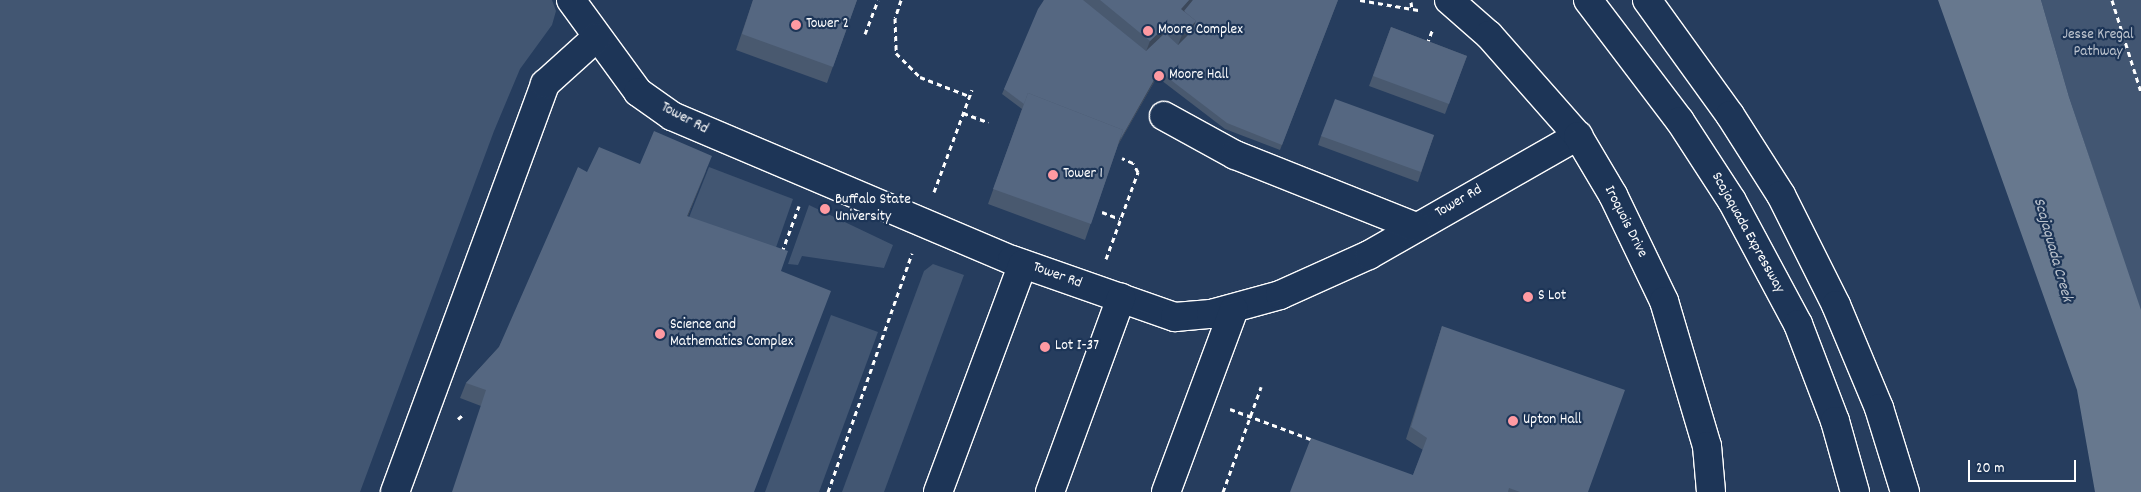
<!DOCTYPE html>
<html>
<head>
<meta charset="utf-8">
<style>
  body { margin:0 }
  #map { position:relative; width:2141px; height:492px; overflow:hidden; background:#263d5e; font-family:Dekko,sans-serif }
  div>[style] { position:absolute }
  .green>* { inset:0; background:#425672 }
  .water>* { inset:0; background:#67788e }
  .path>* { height:3px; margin-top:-1.5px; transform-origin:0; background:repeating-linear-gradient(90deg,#fff 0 5px,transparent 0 9px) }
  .roads { filter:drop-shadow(1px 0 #fff) drop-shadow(-1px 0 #fff) drop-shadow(0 1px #fff) drop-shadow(0 -1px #fff) }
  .minor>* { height:28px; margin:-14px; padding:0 14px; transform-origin:14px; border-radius:14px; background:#1d3557 }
  .highway>* { height:28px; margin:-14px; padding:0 14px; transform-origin:14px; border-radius:14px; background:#1d3557 }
  .wall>* { inset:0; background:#49596f }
  .shaded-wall>* { inset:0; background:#3c485a }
  .building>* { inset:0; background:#556781 }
  .dots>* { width:14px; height:14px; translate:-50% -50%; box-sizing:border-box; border:2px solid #1d3557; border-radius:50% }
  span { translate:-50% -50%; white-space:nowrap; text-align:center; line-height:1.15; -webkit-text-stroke:4.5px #1d3557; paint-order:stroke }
  .poi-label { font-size:15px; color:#fff }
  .left { translate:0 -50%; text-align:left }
  .park-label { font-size:15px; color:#bdc4ce }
  .street-label { font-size:15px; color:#fff }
  .water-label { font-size:16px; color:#bbc2cc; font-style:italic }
  .scale { position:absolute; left:1968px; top:460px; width:108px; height:22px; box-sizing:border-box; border:2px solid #fff; border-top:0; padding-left:6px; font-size:15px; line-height:18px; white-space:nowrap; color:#fff; -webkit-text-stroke:4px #1d3557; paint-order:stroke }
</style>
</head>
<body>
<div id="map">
  <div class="green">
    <div style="clip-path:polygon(0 0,552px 0,556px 11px,552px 25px,520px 69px,494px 131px,360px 492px,0 492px)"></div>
    <div style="clip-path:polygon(2041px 0,2141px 0,2141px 313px,2069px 97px)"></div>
    <div style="clip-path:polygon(709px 167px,793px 199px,773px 256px,684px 230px)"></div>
    <div style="clip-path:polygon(809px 205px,893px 245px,884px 268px,802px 256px,798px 265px,788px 264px)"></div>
    <div style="clip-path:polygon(933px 264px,964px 275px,884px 492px,842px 492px,924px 271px)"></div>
    <div style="clip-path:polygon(831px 315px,878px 332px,819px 492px,765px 492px)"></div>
  </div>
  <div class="water">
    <div style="clip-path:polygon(1938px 0,2041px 0,2069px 97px,2141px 310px,2141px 492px,2095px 492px,2077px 390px)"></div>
  </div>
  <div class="path">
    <div style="left:901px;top:0;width:19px;rotate:108deg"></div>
    <div style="left:895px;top:18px;width:35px;rotate:88deg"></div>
    <div style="left:896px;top:53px;width:34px;rotate:45deg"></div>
    <div style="left:920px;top:77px;width:53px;rotate:21.2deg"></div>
    <div style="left:1360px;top:0;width:59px;rotate:9.8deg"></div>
    <div style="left:2112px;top:0;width:96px;rotate:72.5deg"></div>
    <div style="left:1411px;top:2px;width:7px;rotate:82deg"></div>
    <div style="left:865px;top:34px;width:36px;rotate:-69deg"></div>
    <div style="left:1427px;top:44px;width:17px;rotate:-69deg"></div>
    <div style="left:963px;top:113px;width:27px;rotate:20deg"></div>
    <div style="left:934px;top:192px;width:109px;rotate:-69.6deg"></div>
    <div style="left:1102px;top:212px;width:19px;rotate:21deg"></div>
    <div style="left:782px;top:252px;width:49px;rotate:-69.7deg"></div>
    <div style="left:1106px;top:259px;width:93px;rotate:-69.8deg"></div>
    <div style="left:1138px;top:172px;width:10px;rotate:-119deg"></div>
    <div style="left:1133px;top:163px;width:12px;rotate:-156deg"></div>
    <div style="left:1230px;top:409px;width:89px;rotate:20.5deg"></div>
    <div style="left:458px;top:419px;width:9px;rotate:-41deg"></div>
    <div style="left:828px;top:492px;width:253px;rotate:-70.6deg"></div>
    <div style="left:1223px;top:492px;width:112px;rotate:-70.1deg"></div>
  </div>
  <div class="roads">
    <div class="minor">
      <div style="left:571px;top:0;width:114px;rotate:53.9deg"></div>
      <div style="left:638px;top:92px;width:42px;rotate:35.2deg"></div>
      <div style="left:672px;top:116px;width:369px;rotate:23deg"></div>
      <div style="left:1012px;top:260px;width:173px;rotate:19.3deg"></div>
      <div style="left:1175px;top:317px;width:36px;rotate:-5deg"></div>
      <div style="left:1211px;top:314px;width:72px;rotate:-15.4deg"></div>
      <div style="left:1280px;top:295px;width:98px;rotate:-24.2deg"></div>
      <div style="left:1369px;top:255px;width:241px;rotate:-29.7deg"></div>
      <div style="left:1449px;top:0;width:53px;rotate:41.2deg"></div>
      <div style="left:1489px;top:35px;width:135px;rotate:48.6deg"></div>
      <div style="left:1578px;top:136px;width:69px;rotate:59.3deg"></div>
      <div style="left:1613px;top:195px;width:118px;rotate:64.3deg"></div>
      <div style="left:1664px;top:301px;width:151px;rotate:73.5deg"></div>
      <div style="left:1707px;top:446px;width:46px;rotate:85deg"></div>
      <div style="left:1164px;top:116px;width:81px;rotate:28.8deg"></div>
      <div style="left:1235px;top:155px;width:195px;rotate:21.7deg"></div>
      <div style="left:395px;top:492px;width:435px;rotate:-69.8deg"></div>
      <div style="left:545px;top:84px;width:70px;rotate:-42.1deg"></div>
      <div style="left:938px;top:492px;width:243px;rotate:-69.6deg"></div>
      <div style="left:1050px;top:492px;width:207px;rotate:-69.9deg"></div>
      <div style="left:1166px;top:492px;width:195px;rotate:-69.6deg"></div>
    </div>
    <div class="highway">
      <div style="left:1588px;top:0;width:152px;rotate:52.8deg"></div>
      <div style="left:1680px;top:121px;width:95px;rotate:57deg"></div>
      <div style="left:1732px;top:201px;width:140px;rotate:61.8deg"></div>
      <div style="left:1798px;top:324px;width:104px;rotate:69.1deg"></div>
      <div style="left:1835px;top:421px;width:74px;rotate:74.3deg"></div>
      <div style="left:1647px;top:0;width:142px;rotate:54.2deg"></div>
      <div style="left:1730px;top:115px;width:95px;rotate:57.5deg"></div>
      <div style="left:1781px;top:195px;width:123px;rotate:63.4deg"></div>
      <div style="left:1836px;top:305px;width:112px;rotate:67.3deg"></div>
      <div style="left:1879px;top:408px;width:88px;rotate:72.8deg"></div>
    </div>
  </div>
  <div class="wall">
    <div style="clip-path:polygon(753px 0,857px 0,827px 83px,736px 50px)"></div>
    <div style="clip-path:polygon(1044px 0,1338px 0,1280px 150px,1225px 129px,1157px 77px,1118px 145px,1085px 240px,988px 204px,1022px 109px,1002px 94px)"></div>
    <div style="clip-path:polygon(1391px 27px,1467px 56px,1445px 114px,1369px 86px)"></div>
    <div style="clip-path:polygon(1434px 135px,1418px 182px,1318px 145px,1321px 136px)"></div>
    <div style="clip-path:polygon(640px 164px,706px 171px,688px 216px,481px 406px,460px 398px,466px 383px,499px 347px,587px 172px)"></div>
    <div style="clip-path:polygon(1442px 326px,1588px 492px,1290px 492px,1413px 475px,1423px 450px,1406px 439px)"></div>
  </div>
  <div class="shaded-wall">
    <div style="clip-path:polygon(1189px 0,1193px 0,1179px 20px,1181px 9px)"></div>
    <div style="clip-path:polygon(1196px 21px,1190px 36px,1176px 50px,1182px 35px)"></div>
    <div style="clip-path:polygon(1169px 23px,1163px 39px,1144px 57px,1150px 41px)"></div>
    <div style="clip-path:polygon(1159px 71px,1157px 77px,1117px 146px,1119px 141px)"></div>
    <div style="clip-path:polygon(712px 156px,682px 231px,687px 216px)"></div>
  </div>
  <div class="building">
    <div style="clip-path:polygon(753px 0,857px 0,833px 67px,742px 34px)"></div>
    <div style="clip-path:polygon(1044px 0,1083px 0,1146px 51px,1165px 33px,1178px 45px,1192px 31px,1196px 21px,1184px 11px,1193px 0,1338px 0,1282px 145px,1227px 123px,1159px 71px,1120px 140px,1123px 130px,1028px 93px,1024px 104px,1004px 89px,1038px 9px)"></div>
    <div style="clip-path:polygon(1100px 0,1189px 0,1181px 9px,1196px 21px,1182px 35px,1169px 23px,1150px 41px)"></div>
    <div style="clip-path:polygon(1391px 27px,1467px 56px,1449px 104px,1373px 76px)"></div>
    <div style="clip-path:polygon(1028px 93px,1123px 130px,1091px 224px,993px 189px)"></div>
    <div style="clip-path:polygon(1335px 99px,1434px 135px,1421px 172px,1321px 136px)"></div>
    <div style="clip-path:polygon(654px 131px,712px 156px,687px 216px,788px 251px,781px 271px,831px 291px,754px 492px,452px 492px,486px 390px,466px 383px,499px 347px,578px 167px,587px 172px,599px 147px,640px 164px)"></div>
    <div style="clip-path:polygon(1442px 326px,1625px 390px,1588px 492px,1520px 492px,1509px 488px,1508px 492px,1290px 492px,1311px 438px,1413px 475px,1427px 438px,1411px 427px)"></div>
  </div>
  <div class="dots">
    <div style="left:796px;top:25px;background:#ff9aa2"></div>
    <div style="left:1148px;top:31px;background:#ff9aa2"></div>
    <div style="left:1159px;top:76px;background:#ff9aa2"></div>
    <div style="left:1053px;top:175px;background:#ff9aa2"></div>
    <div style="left:825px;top:209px;background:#ff9aa2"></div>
    <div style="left:1528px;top:297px;background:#ff9aa2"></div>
    <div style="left:660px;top:334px;background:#ff9aa2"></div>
    <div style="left:1045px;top:347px;background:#ff9aa2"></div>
    <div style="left:1513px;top:421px;background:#ff9aa2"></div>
  </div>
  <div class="poi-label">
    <span class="left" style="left:806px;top:25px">Tower 2</span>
    <span class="left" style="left:1158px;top:31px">Moore Complex</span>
    <span class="left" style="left:1169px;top:76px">Moore Hall</span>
    <span class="left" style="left:1063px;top:175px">Tower 1</span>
    <span class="left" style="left:835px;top:209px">Buffalo State<br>University</span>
    <span class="left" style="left:1538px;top:297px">S Lot</span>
    <span class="left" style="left:670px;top:334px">Science and<br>Mathematics Complex</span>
    <span class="left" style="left:1055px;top:347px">Lot I-37</span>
    <span class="left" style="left:1523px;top:421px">Upton Hall</span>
  </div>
  <div class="park-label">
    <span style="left:2098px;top:44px">Jesse Kregal<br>Pathway</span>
  </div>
  <div class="street-label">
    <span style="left:684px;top:119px;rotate:28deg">Tower Rd</span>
    <span style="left:1459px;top:202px;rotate:-30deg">Tower Rd</span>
    <span style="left:1625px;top:222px;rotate:63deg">Iroquois Drive</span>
    <span style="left:1747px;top:233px;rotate:61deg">Scajaquada Expressway</span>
    <span style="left:1057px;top:276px;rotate:20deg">Tower Rd</span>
  </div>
  <div class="water-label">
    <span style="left:2052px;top:250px;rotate:74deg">Scajaquada Creek</span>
  </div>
  <div class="scale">20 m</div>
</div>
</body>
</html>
